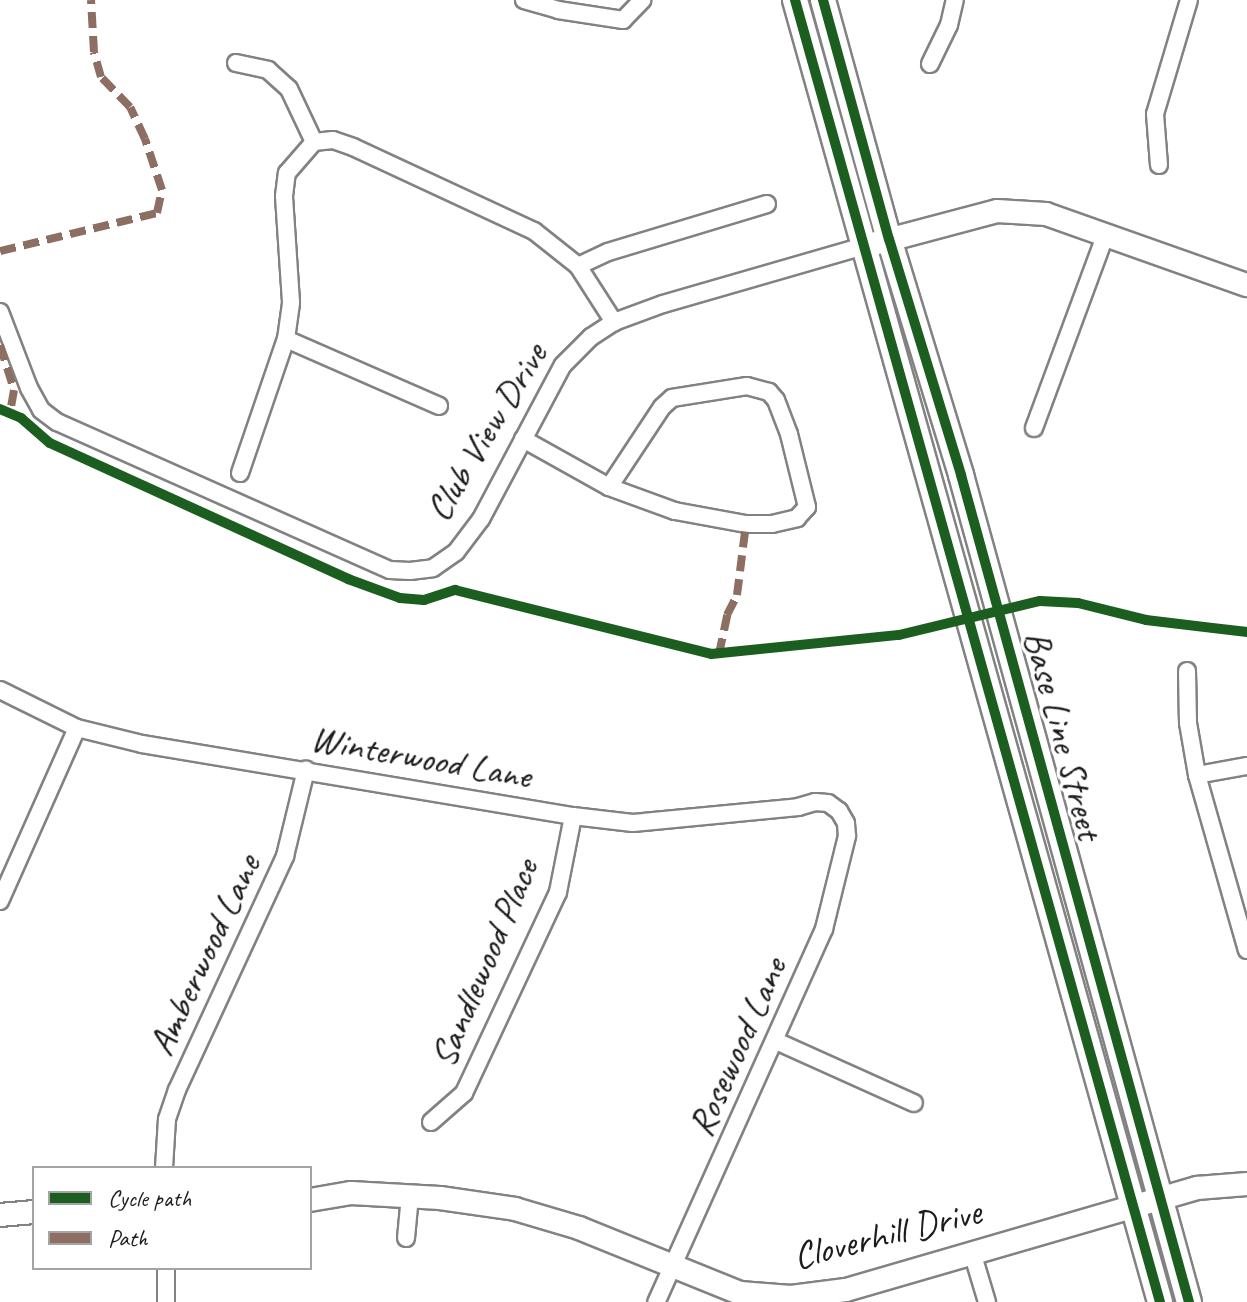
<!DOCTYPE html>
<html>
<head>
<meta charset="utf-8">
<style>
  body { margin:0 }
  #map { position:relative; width:1247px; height:1302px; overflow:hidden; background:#fff; font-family:Caveat,sans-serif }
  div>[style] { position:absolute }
  .roads { filter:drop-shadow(2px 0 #828282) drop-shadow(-2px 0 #828282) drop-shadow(0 2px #828282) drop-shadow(0 -2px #828282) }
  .minor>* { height:16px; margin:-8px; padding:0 8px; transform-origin:8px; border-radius:8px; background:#fff }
  .tertiary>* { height:22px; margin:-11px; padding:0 11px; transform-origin:11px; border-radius:11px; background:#fff }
  .secondary>* { height:24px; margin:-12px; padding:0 12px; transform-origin:12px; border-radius:12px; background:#fff }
  .quiet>* { height:8px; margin-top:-4px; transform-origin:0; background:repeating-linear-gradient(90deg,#8d6e63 0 16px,transparent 0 24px) }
  .cycleway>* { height:10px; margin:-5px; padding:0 5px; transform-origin:5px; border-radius:5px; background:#1b5e20 }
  span { translate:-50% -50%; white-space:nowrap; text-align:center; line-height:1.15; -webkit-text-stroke:7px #fff; paint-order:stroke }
  .street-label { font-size:38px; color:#1c1c1c }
  .legend { position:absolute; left:32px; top:1166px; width:280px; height:104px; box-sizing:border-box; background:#fff; border:2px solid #a4a4a4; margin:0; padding:10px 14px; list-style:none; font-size:24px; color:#1c1c1c }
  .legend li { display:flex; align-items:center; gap:16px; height:40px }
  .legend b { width:40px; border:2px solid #a4a4a4 }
</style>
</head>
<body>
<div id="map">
  <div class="roads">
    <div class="minor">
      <div style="left:524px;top:0;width:35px;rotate:16deg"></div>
      <div style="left:558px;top:10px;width:66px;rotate:8.7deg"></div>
      <div style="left:623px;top:20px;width:28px;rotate:-46deg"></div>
      <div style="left:236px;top:63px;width:33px;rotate:12deg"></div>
      <div style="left:268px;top:70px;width:28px;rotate:42deg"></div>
      <div style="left:289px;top:89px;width:59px;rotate:64.7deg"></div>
      <div style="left:930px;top:64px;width:43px;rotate:-64deg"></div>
      <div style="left:949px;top:25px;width:26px;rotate:-77deg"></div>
      <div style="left:1159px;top:165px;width:51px;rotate:-94.5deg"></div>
      <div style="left:1155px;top:114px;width:119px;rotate:-73.4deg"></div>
      <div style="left:578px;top:266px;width:33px;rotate:-25deg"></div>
      <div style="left:608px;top:252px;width:166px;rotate:-16.8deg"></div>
      <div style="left:0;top:312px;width:81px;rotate:69.1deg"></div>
      <div style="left:29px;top:388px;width:25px;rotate:61deg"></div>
      <div style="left:41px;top:410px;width:20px;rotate:37deg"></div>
      <div style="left:57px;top:422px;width:364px;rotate:24deg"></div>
      <div style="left:390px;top:570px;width:20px;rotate:3deg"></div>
      <div style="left:410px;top:571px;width:23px;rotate:-7deg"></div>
      <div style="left:433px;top:568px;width:28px;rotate:-35deg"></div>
      <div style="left:456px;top:552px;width:41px;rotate:-52.9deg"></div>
      <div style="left:481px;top:519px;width:174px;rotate:-62deg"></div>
      <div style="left:563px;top:365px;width:40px;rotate:-45deg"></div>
      <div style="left:591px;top:337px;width:27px;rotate:-33deg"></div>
      <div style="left:614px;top:322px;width:52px;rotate:-20.2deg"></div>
      <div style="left:663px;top:304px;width:209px;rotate:-16.1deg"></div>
      <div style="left:286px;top:339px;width:167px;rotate:23.6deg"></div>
      <div style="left:1034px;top:428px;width:208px;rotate:-69.7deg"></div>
      <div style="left:523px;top:439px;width:98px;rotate:29.2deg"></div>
      <div style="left:609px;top:487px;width:70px;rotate:20deg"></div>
      <div style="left:675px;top:511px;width:72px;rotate:10.4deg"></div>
      <div style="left:746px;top:524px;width:26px"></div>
      <div style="left:772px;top:524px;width:26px;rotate:-13deg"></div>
      <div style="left:797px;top:518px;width:15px;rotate:-48deg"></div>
      <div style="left:807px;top:507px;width:75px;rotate:-103.9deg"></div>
      <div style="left:789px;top:434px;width:36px;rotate:-111deg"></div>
      <div style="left:776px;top:400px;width:11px;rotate:-131deg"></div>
      <div style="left:769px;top:392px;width:23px;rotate:-165deg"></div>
      <div style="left:747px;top:386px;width:76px;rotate:170.9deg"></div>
      <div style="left:672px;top:398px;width:13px;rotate:138deg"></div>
      <div style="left:662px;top:407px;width:96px;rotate:123.5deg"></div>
      <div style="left:240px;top:473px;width:142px;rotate:-71.1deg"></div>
      <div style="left:286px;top:339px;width:37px;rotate:-82deg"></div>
      <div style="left:291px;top:302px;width:106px;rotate:-93.8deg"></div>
      <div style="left:284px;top:196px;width:23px;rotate:-83deg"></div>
      <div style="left:287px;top:173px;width:41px;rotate:-48.9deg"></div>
      <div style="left:314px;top:142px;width:19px;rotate:-6deg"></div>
      <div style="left:333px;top:140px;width:21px;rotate:19deg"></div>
      <div style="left:353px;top:147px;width:200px;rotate:24.9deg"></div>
      <div style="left:534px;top:231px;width:56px;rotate:38.5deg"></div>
      <div style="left:578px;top:266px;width:67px;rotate:57.3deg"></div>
      <div style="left:1187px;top:671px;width:52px;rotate:88.9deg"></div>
      <div style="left:1188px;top:723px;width:53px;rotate:80.2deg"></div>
      <div style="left:1197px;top:775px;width:182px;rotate:74.1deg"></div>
      <div style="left:0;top:690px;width:86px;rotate:26.3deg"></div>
      <div style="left:77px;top:728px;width:67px;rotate:13.8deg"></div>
      <div style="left:142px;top:744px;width:437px;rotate:9.5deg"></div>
      <div style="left:573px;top:816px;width:60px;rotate:6.7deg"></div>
      <div style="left:633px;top:823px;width:166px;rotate:-5.5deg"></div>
      <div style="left:798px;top:807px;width:18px;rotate:-16deg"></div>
      <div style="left:815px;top:802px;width:13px;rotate:4deg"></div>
      <div style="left:828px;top:803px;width:14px;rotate:36deg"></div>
      <div style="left:839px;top:811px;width:14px;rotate:60deg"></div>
      <div style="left:846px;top:823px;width:13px;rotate:86deg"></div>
      <div style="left:847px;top:836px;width:96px;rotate:103.9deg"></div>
      <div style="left:824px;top:929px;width:409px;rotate:114.2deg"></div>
      <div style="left:1197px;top:775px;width:51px;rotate:-10.2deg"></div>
      <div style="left:0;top:901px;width:189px;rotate:-66deg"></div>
      <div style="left:776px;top:1041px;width:151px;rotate:24.2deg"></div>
      <div style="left:431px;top:1122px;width:44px;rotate:-41.3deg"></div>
      <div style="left:464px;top:1093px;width:222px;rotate:-64.9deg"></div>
      <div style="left:558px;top:892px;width:77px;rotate:-78.8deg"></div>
      <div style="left:164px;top:1168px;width:49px;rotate:-86.5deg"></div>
      <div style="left:167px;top:1119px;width:31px;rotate:-71deg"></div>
      <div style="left:177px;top:1090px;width:258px;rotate:-65.2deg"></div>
      <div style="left:285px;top:856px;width:89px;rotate:-76.3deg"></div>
      <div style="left:406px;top:1238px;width:42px;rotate:-84.6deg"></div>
      <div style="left:972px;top:1252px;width:52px;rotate:73.3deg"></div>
      <div style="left:166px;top:1268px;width:34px;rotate:90deg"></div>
    </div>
    <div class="tertiary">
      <div style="left:873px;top:244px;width:128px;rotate:-14.9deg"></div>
      <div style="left:997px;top:211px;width:49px;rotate:3.5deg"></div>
      <div style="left:1046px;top:214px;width:213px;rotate:19.5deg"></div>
      <div style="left:310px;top:1200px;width:42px;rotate:-9.7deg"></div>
      <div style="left:351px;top:1193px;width:89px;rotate:3.2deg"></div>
      <div style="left:440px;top:1198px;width:76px;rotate:8.3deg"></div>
      <div style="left:515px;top:1209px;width:67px;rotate:16.5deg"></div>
      <div style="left:579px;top:1228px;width:174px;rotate:22deg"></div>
      <div style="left:740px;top:1293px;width:51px;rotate:4.5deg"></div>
      <div style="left:791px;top:1297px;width:55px;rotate:-7.3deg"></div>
      <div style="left:846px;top:1290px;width:366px;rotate:-16.2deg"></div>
      <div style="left:1197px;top:1188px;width:50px;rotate:-4.6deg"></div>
      <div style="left:0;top:1215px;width:34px;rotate:-5deg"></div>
    </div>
    <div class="secondary">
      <div style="left:795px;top:0;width:1352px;rotate:74.34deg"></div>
      <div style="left:823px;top:0;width:248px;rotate:74.6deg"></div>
      <div style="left:889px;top:239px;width:247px;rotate:73deg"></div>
      <div style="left:961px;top:475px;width:858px;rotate:74.59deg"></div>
    </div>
  </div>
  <div class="quiet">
    <div style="left:0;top:251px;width:162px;rotate:-13.6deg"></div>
    <div style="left:157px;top:213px;width:24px;rotate:-78deg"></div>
    <div style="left:162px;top:190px;width:54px;rotate:-108.4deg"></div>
    <div style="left:145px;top:139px;width:35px;rotate:-115deg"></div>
    <div style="left:130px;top:107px;width:42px;rotate:-134deg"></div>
    <div style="left:101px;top:77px;width:26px;rotate:-106deg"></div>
    <div style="left:94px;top:52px;width:52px;rotate:-93.3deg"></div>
    <div style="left:0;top:345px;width:47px;rotate:72.7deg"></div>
    <div style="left:14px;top:390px;width:23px;rotate:100deg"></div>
    <div style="left:719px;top:654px;width:40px;rotate:-78deg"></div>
    <div style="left:727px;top:615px;width:22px;rotate:-63deg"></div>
    <div style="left:737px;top:595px;width:72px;rotate:-82.8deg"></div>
  </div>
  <div class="cycleway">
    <div style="left:795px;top:0;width:1352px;rotate:74.34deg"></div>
    <div style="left:823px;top:0;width:248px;rotate:74.6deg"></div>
    <div style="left:889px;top:239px;width:247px;rotate:73deg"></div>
    <div style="left:961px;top:475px;width:858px;rotate:74.59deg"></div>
    <div style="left:0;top:409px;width:23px;rotate:23deg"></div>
    <div style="left:21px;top:418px;width:38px;rotate:41deg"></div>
    <div style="left:50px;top:443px;width:328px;rotate:24.5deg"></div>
    <div style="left:348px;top:579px;width:55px;rotate:20.1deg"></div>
    <div style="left:400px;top:598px;width:24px;rotate:5deg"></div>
    <div style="left:424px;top:600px;width:33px;rotate:-18deg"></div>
    <div style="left:455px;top:590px;width:264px;rotate:14deg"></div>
    <div style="left:711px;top:654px;width:189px;rotate:-5.8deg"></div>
    <div style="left:899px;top:635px;width:145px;rotate:-13.6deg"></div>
    <div style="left:1040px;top:601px;width:38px;rotate:3deg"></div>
    <div style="left:1078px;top:603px;width:70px;rotate:14deg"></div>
    <div style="left:1146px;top:620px;width:102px;rotate:6.8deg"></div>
  </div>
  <div class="street-label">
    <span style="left:486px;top:432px;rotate:-59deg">Club View Drive</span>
    <span style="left:1063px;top:735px;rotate:75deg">Base Line Street</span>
    <span style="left:421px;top:757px;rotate:10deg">Winterwood Lane</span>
    <span style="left:204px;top:955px;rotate:-65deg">Amberwood Lane</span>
    <span style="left:484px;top:963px;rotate:-67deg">Sandlewood Place</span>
    <span style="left:737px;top:1047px;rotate:-66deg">Rosewood Lane</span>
    <span style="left:887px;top:1234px;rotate:-14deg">Cloverhill Drive</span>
  </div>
  <ul class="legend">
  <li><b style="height:10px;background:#1b5e20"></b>Cycle path</li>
  <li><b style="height:10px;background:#8d6e63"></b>Path</li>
  </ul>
</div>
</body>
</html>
